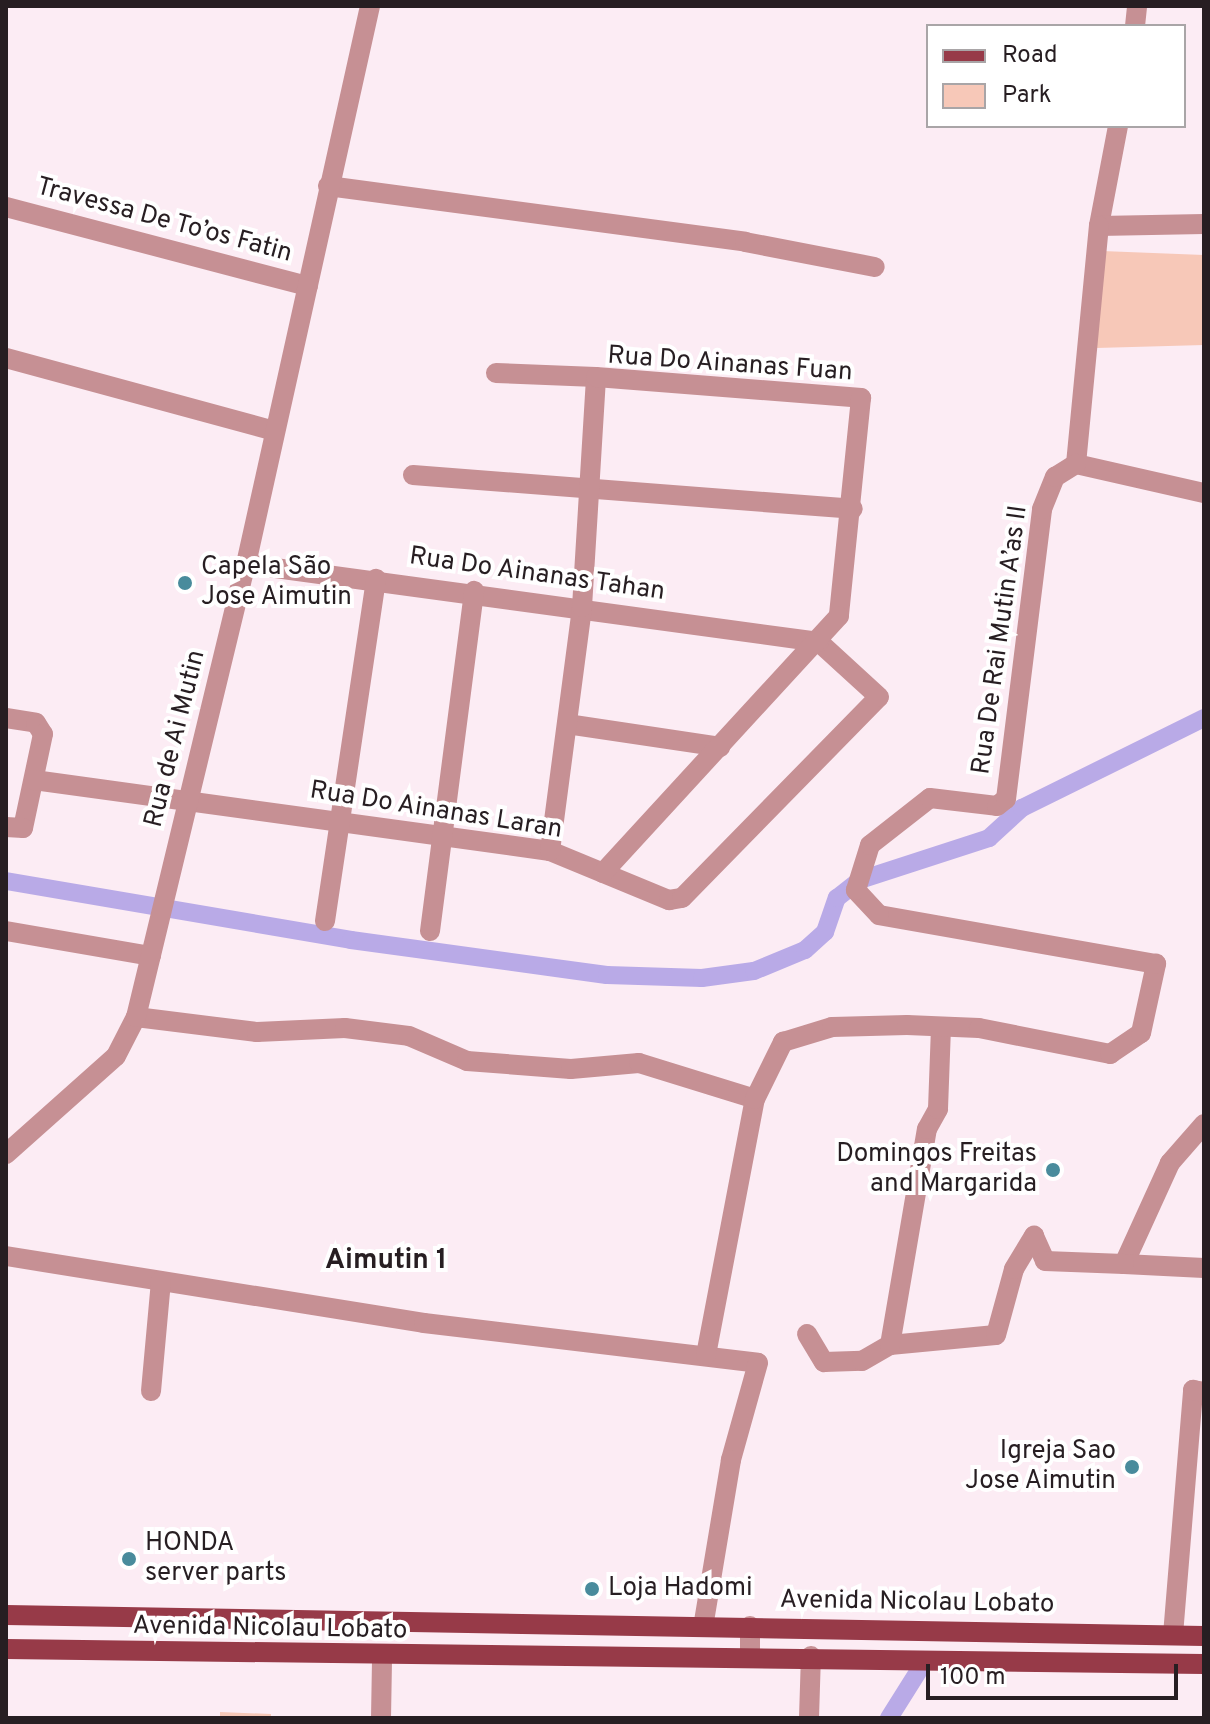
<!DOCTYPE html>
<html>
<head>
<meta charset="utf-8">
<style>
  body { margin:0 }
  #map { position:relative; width:1210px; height:1724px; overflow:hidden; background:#fcecf4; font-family:Overpass,sans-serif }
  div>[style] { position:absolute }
  .green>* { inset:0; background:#f7c8b8 }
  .canal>* { height:18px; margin:-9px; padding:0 9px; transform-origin:9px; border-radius:9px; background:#b9aae7 }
  .minor>* { height:20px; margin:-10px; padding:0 10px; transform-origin:10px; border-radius:10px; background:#c69094 }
  .tertiary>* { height:20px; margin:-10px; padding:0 10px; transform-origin:10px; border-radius:10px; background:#c69094 }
  .primary>* { height:20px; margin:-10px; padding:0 10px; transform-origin:10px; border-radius:10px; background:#973a48 }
  .dots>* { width:22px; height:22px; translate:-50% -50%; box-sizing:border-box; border:4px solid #fff; border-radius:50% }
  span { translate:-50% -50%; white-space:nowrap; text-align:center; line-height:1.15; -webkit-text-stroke:8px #fff; paint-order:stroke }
  .street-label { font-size:26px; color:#271e22 }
  .poi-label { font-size:26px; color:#271e22 }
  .left { translate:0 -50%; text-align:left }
  .right { translate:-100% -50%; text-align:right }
  .neighbourhood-label { font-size:28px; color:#271e22; font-weight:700 }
  .frame { position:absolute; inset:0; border:8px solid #271e22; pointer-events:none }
  .legend { position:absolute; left:926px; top:24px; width:260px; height:104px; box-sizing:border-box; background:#fff; border:2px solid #a9a5a7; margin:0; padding:10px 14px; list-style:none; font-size:24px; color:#271e22 }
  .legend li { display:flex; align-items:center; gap:16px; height:40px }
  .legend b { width:40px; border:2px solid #a9a5a7 }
  .scale { position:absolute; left:926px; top:1664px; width:252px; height:36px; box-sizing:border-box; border:4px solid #271e22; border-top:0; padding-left:10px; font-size:24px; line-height:28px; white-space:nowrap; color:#271e22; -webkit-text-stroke:6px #fff; paint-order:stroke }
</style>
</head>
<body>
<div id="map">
  <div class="green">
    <div style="clip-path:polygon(1102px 251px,1204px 255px,1204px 345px,1096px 348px)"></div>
    <div style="clip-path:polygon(220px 1712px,271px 1714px,271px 1718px,220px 1718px)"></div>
  </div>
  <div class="canal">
    <div style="left:6px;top:881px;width:350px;rotate:9.7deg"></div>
    <div style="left:351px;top:940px;width:258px;rotate:7.8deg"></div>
    <div style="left:607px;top:975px;width:95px;rotate:1.8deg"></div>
    <div style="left:702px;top:978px;width:52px;rotate:-7.7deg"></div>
    <div style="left:754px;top:971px;width:55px;rotate:-22.4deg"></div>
    <div style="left:805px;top:950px;width:27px;rotate:-42deg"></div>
    <div style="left:825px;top:932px;width:36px;rotate:-71deg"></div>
    <div style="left:837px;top:898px;width:29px;rotate:-38deg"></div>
    <div style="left:860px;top:880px;width:136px;rotate:-18deg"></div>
    <div style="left:989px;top:838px;width:45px;rotate:-42.3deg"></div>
    <div style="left:1022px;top:808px;width:203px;rotate:-26.3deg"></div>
    <div style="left:889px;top:1718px;width:54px;rotate:-57.8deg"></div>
  </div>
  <div class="minor">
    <div style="left:1135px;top:26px;width:20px;rotate:-84deg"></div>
    <div style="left:1118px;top:126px;width:102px;rotate:100.8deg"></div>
    <div style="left:1099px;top:226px;width:105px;rotate:-1.1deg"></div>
    <div style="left:328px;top:186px;width:421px;rotate:7.6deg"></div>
    <div style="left:745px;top:242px;width:132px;rotate:10.9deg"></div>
    <div style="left:6px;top:207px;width:312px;rotate:14.7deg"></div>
    <div style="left:6px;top:358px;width:275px;rotate:15.2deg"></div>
    <div style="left:496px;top:373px;width:100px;rotate:2.3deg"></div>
    <div style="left:1076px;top:464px;width:239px;rotate:-84.5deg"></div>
    <div style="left:1076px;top:464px;width:131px;rotate:12.8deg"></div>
    <div style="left:413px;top:475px;width:441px;rotate:4.4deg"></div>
    <div style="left:6px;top:718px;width:30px;rotate:9deg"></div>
    <div style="left:36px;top:723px;width:13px;rotate:58deg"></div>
    <div style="left:43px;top:734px;width:96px;rotate:102deg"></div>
    <div style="left:23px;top:828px;width:17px;rotate:-177deg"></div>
    <div style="left:567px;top:724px;width:155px;rotate:8.5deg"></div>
    <div style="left:34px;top:780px;width:521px;rotate:7.83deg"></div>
    <div style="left:550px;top:851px;width:129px;rotate:22.4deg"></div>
    <div style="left:669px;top:900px;width:13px;rotate:-9deg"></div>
    <div style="left:682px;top:898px;width:281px;rotate:-45.6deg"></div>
    <div style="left:879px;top:697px;width:81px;rotate:-137.5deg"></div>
    <div style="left:819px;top:642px;width:578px;rotate:-172.25deg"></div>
    <div style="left:550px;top:851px;width:246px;rotate:-82.5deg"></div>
    <div style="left:582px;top:607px;width:230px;rotate:-86.5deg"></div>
    <div style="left:596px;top:377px;width:266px;rotate:4.5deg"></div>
    <div style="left:861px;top:398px;width:219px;rotate:95.8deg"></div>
    <div style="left:839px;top:616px;width:349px;rotate:132.6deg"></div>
    <div style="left:325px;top:921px;width:346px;rotate:-81.5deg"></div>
    <div style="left:6px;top:931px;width:147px;rotate:9.8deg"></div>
    <div style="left:430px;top:931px;width:343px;rotate:-82.6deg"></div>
    <div style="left:136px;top:1017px;width:122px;rotate:7.1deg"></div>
    <div style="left:257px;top:1032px;width:88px;rotate:-2.6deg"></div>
    <div style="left:345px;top:1028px;width:64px;rotate:7.1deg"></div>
    <div style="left:409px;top:1036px;width:63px;rotate:23.3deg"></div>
    <div style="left:467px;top:1061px;width:104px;rotate:4.4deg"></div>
    <div style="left:571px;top:1069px;width:68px;rotate:-5deg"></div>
    <div style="left:639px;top:1063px;width:121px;rotate:17.2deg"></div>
    <div style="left:1204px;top:1124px;width:52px;rotate:131.1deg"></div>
    <div style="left:1170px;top:1163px;width:111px;rotate:114.5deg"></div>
    <div style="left:1124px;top:1264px;width:80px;rotate:2.9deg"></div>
    <div style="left:6px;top:1256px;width:423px;rotate:9.1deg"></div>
    <div style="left:424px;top:1323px;width:336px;rotate:6.8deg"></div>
    <div style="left:758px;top:1363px;width:101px;rotate:105.6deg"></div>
    <div style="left:731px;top:1460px;width:169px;rotate:99.5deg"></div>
    <div style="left:807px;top:1334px;width:33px;rotate:59deg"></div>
    <div style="left:824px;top:1362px;width:38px;rotate:-2deg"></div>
    <div style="left:862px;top:1361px;width:32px;rotate:-30deg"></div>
    <div style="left:890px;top:1345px;width:106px;rotate:-5.4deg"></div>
    <div style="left:996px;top:1335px;width:68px;rotate:-74.7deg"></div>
    <div style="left:1014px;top:1269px;width:39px;rotate:-59deg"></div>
    <div style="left:1034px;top:1236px;width:27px;rotate:66deg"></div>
    <div style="left:1045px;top:1261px;width:79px;rotate:2.2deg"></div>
    <div style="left:890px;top:1345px;width:219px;rotate:-80.3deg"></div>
    <div style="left:927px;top:1129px;width:23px;rotate:-61deg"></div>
    <div style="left:938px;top:1109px;width:82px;rotate:-87.9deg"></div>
    <div style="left:706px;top:1355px;width:261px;rotate:-79.2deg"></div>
    <div style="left:755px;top:1099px;width:64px;rotate:-63.8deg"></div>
    <div style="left:783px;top:1042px;width:51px;rotate:-17deg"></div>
    <div style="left:832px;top:1027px;width:75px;rotate:-1.5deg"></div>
    <div style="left:907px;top:1025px;width:72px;rotate:2.4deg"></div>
    <div style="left:979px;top:1028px;width:134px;rotate:11.2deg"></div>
    <div style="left:1110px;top:1054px;width:37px;rotate:-34deg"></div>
    <div style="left:1141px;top:1033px;width:71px;rotate:-77.7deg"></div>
    <div style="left:1156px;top:964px;width:281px;rotate:-170deg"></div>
    <div style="left:879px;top:915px;width:34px;rotate:-133deg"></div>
    <div style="left:856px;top:890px;width:47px;rotate:-72.7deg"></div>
    <div style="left:870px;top:845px;width:76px;rotate:-38.1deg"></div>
    <div style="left:930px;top:798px;width:67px;rotate:6.8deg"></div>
    <div style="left:997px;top:806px;width:11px;rotate:-38deg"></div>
    <div style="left:1006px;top:799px;width:292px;rotate:-82.9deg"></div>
    <div style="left:1042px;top:509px;width:35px;rotate:-68deg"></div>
    <div style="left:1055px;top:477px;width:25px;rotate:-32deg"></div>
    <div style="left:151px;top:1391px;width:110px;rotate:-84.8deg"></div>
    <div style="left:1173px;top:1635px;width:246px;rotate:-85.3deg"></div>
    <div style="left:1193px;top:1390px;width:11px;rotate:10deg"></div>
    <div style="left:381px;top:1718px;width:60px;rotate:-89deg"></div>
    <div style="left:809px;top:1718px;width:62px;rotate:-88.2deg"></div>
  </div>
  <div class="tertiary">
    <div style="left:6px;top:1154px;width:147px;rotate:-41.7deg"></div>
    <div style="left:116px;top:1056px;width:44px;rotate:-62.9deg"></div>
    <div style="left:136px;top:1017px;width:466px;rotate:-76.4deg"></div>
    <div style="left:246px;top:564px;width:572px;rotate:-77.47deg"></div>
    <div style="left:750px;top:1656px;width:30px;rotate:-90deg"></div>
  </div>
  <div class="primary">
    <div style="left:6px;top:1615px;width:1198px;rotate:1deg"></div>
    <div style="left:6px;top:1649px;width:1198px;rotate:0.72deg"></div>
  </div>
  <div class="dots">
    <div style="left:185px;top:583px;background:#498b9c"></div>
    <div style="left:1053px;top:1170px;background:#498b9c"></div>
    <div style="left:1132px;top:1467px;background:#498b9c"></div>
    <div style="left:129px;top:1559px;background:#498b9c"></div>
    <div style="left:592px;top:1589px;background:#498b9c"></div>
  </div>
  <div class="street-label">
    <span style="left:164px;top:221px;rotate:15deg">Travessa De To’os Fatin</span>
    <span style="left:730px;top:365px;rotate:4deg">Rua Do Ainanas Fuan</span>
    <span style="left:537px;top:575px;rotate:8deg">Rua Do Ainanas Tahan</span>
    <span style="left:1001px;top:640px;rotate:-82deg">Rua De Rai Mutin A’as II</span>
    <span style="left:176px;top:739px;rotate:-76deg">Rua de Ai Mutin</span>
    <span style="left:436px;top:811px;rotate:9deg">Rua Do Ainanas Laran</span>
    <span style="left:917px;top:1603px;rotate:1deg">Avenida Nicolau Lobato</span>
    <span style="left:270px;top:1629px;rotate:1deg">Avenida Nicolau Lobato</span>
  </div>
  <div class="poi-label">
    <span class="left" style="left:201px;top:583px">Capela São<br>Jose Aimutin</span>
    <span class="right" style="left:1037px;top:1170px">Domingos Freitas<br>and Margarida</span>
    <span class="right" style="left:1116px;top:1467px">Igreja Sao<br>Jose Aimutin</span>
    <span class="left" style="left:145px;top:1559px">HONDA<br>server parts</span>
    <span class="left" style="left:608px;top:1589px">Loja Hadomi</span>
  </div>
  <div class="neighbourhood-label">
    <span style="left:386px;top:1261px">Aimutin 1</span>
  </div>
  <div class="frame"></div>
  <ul class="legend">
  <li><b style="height:10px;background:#973a48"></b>Road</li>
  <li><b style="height:22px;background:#f7c8b8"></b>Park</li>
  </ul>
  <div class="scale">100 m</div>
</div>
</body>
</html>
